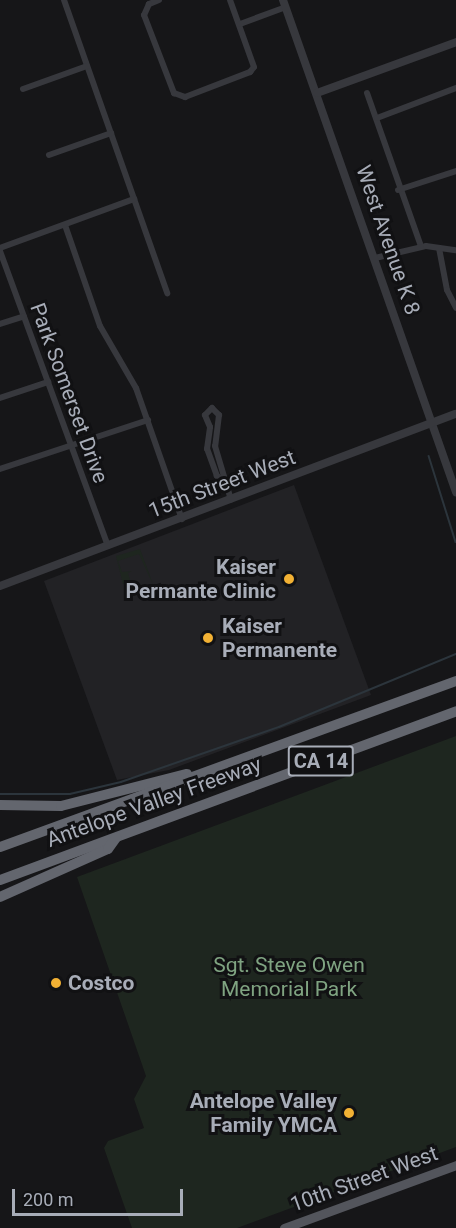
<!DOCTYPE html>
<html>
<head>
<meta charset="utf-8">
<style>
  body { margin:0 }
  #map { position:relative; width:456px; height:1228px; overflow:hidden; background:#161618; font-family:Roboto,sans-serif }
  div>[style] { position:absolute }
  .built>* { inset:0; background:#222225 }
  .green>* { inset:0; background:#1e261f }
  .stream>* { height:1.5px; margin:-0.75px; padding:0 0.75px; transform-origin:0.75px; border-radius:0.75px; background:#2c353c }
  .minor>* { height:6px; margin:-3px; padding:0 3px; transform-origin:3px; border-radius:3px; background:#37383d }
  .tertiary>* { height:8px; margin:-4px; padding:0 4px; transform-origin:4px; border-radius:4px; background:#37383d }
  .primary>* { height:9px; margin:-4.5px; padding:0 4.5px; transform-origin:4.5px; border-radius:4.5px; background:#53555c }
  .motorway>* { height:10px; margin:-5px; padding:0 5px; transform-origin:5px; border-radius:5px; background:#63666e }
  .dots>* { width:16px; height:16px; translate:-50% -50%; box-sizing:border-box; border:3px solid #111113; border-radius:50% }
  span { translate:-50% -50%; white-space:nowrap; text-align:center; line-height:1.15; -webkit-text-stroke:6px #111113; paint-order:stroke }
  .shield-label span { padding:2px 4px; background:#111113; border:2px solid; border-radius:4px; -webkit-text-stroke-width:0 }
  .shield-label { font-size:20px; color:#a8adb8; font-weight:700 }
  .street-label { font-size:21px; color:#a8adb8 }
  .poi-label { font-size:21px; color:#a8adb8; font-weight:700 }
  .right { translate:-100% -50%; text-align:right }
  .left { translate:0 -50%; text-align:left }
  .park-label { font-size:21px; color:#7fa381 }
  .scale { position:absolute; left:12px; top:1189px; width:171px; height:27px; box-sizing:border-box; border:3px solid #a8adb8; border-top:0; padding-left:8px; font-size:18px; line-height:21px; white-space:nowrap; color:#a8adb8; -webkit-text-stroke:4px #111113; paint-order:stroke }
</style>
</head>
<body>
<div id="map">
  <div class="built">
    <div style="clip-path:polygon(294px 485px,371px 695px,169px 770px,117px 780px,44px 581px)"></div>
  </div>
  <div class="green">
    <div style="clip-path:polygon(140px 549px,154px 587px,139px 554px,118px 561px,122px 572px,132px 571px,128px 573px,134px 594px,129px 582px,123px 584px,116px 556px)"></div>
    <div style="clip-path:polygon(456px 736px,456px 1147px,237px 1228px,132px 1228px,104px 1148px,108px 1141px,144px 1128px,134px 1099px,146px 1076px,77px 877px)"></div>
  </div>
  <div class="stream">
    <div style="left:429px;top:456px;width:90px;rotate:72.6deg"></div>
    <div style="left:0;top:794px;width:70px"></div>
    <div style="left:70px;top:794px;width:52px;rotate:-13.2deg"></div>
    <div style="left:121px;top:782px;width:167px;rotate:-19.2deg"></div>
    <div style="left:279px;top:727px;width:191px;rotate:-22.4deg"></div>
  </div>
  <div class="minor">
    <div style="left:64px;top:0;width:311px;rotate:70.6deg"></div>
    <div style="left:159px;top:0;width:11px;rotate:158deg"></div>
    <div style="left:149px;top:4px;width:12px;rotate:114deg"></div>
    <div style="left:144px;top:15px;width:84px;rotate:69deg"></div>
    <div style="left:174px;top:93px;width:12px;rotate:20deg"></div>
    <div style="left:185px;top:97px;width:70px;rotate:-21deg"></div>
    <div style="left:250px;top:72px;width:6px;rotate:-51deg"></div>
    <div style="left:254px;top:67px;width:71px;rotate:-109.7deg"></div>
    <div style="left:240px;top:24px;width:49px;rotate:-20.3deg"></div>
    <div style="left:23px;top:89px;width:68px;rotate:-19.8deg"></div>
    <div style="left:367px;top:93px;width:162px;rotate:70.6deg"></div>
    <div style="left:377px;top:118px;width:85px;rotate:-20.8deg"></div>
    <div style="left:49px;top:155px;width:66px;rotate:-19.5deg"></div>
    <div style="left:398px;top:190px;width:61px;rotate:-18.1deg"></div>
    <div style="left:65px;top:225px;width:107px;rotate:70.9deg"></div>
    <div style="left:100px;top:326px;width:72px;rotate:59.9deg"></div>
    <div style="left:136px;top:388px;width:139px;rotate:70.7deg"></div>
    <div style="left:0;top:248px;width:143px;rotate:-20.1deg"></div>
    <div style="left:439px;top:248px;width:43px;rotate:79.2deg"></div>
    <div style="left:447px;top:290px;width:20px;rotate:63deg"></div>
    <div style="left:0;top:251px;width:314px;rotate:69.9deg"></div>
    <div style="left:375px;top:258px;width:52px;rotate:-13.2deg"></div>
    <div style="left:426px;top:246px;width:30px;rotate:8deg"></div>
    <div style="left:0;top:324px;width:25px;rotate:-18deg"></div>
    <div style="left:0;top:398px;width:51px;rotate:-18.4deg"></div>
    <div style="left:0;top:469px;width:156px;rotate:-18.3deg"></div>
    <div style="left:224px;top:481px;width:9px;rotate:-144deg"></div>
    <div style="left:217px;top:476px;width:29px;rotate:-110deg"></div>
    <div style="left:207px;top:449px;width:22px;rotate:-82deg"></div>
    <div style="left:210px;top:427px;width:13px;rotate:-113deg"></div>
    <div style="left:205px;top:415px;width:10px;rotate:-45deg"></div>
    <div style="left:212px;top:408px;width:10px;rotate:45deg"></div>
    <div style="left:219px;top:415px;width:31px;rotate:97deg"></div>
    <div style="left:215px;top:446px;width:56px;rotate:73.5deg"></div>
  </div>
  <div class="tertiary">
    <div style="left:283px;top:0;width:522px;rotate:70.63deg"></div>
    <div style="left:317px;top:93px;width:148px;rotate:-20.1deg"></div>
    <div style="left:0;top:586px;width:487px;rotate:-20.7deg"></div>
  </div>
  <div class="primary">
    <div style="left:284px;top:1228px;width:183px;rotate:-20.1deg"></div>
  </div>
  <div class="motorway">
    <div style="left:0;top:805px;width:61px;rotate:0.9deg"></div>
    <div style="left:61px;top:806px;width:130px;rotate:-14.3deg"></div>
    <div style="left:0;top:847px;width:485px;rotate:-20deg"></div>
    <div style="left:0;top:880px;width:486px;rotate:-20.3deg"></div>
    <div style="left:0;top:897px;width:118px;rotate:-24deg"></div>
    <div style="left:108px;top:849px;width:14px;rotate:-54deg"></div>
  </div>
  <div class="dots">
    <div style="left:289px;top:579px;background:#f2b134"></div>
    <div style="left:208px;top:638px;background:#f2b134"></div>
    <div style="left:56px;top:983px;background:#f2b134"></div>
    <div style="left:349px;top:1113px;background:#f2b134"></div>
  </div>
  <div class="shield-label">
    <span style="left:321px;top:761px">CA 14</span>
  </div>
  <div class="street-label">
    <span style="left:388px;top:240px;rotate:71deg">West Avenue K 8</span>
    <span style="left:69px;top:393px;rotate:70deg">Park Somerset Drive</span>
    <span style="left:222px;top:484px;rotate:-21deg">15th Street West</span>
    <span style="left:154px;top:802px;rotate:-20deg">Antelope Valley Freeway</span>
    <span style="left:364px;top:1179px;rotate:-20deg">10th Street West</span>
  </div>
  <div class="poi-label">
    <span class="right" style="left:276px;top:579px">Kaiser<br>Permante Clinic</span>
    <span class="left" style="left:222px;top:638px">Kaiser<br>Permanente</span>
    <span class="left" style="left:68px;top:983px">Costco</span>
    <span class="right" style="left:337px;top:1113px">Antelope Valley<br>Family YMCA</span>
  </div>
  <div class="park-label">
    <span style="left:289px;top:977px">Sgt. Steve Owen<br>Memorial Park</span>
  </div>
  <div class="scale">200 m</div>
</div>
</body>
</html>
